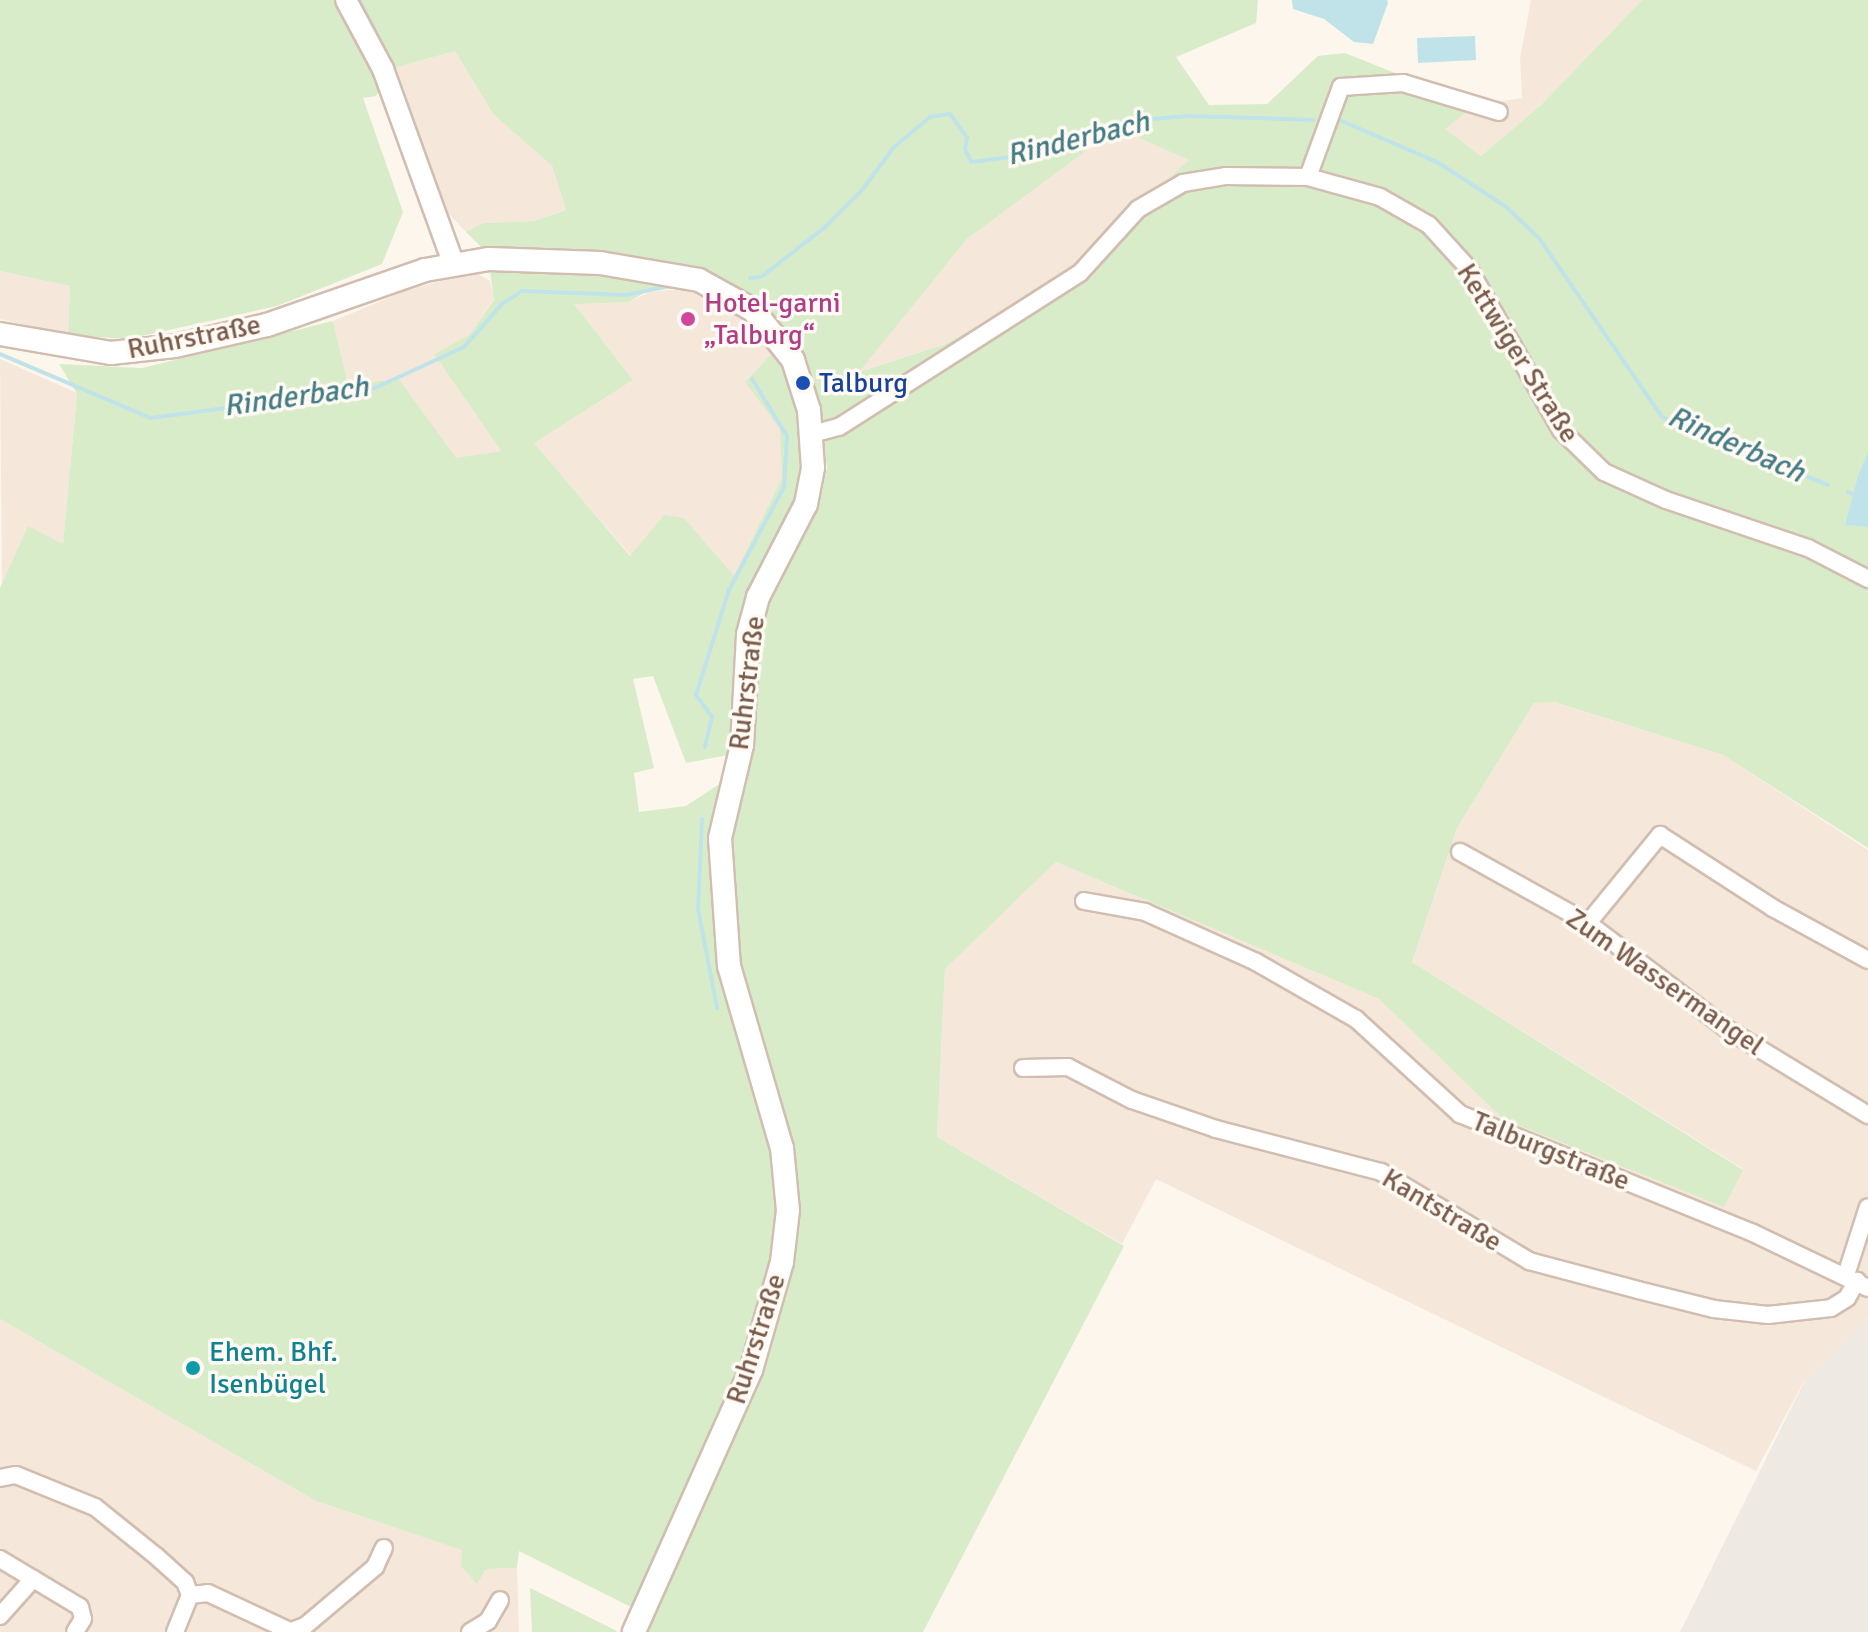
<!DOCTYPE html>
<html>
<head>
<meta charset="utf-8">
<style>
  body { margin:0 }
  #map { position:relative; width:1868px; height:1632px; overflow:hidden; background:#fdf6ec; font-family:Signika,sans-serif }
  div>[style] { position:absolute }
  .residential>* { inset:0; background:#f5e8da }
  .industrial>* { inset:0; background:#efe9e4 }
  .green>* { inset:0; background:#d8ecc9 }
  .water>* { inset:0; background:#bfe3e8 }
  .stream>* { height:4px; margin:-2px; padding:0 2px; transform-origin:2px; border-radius:2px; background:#bfe3e8 }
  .roads { filter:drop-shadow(2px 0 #d1beb0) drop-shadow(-2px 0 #d1beb0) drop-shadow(0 2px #d1beb0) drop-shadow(0 -2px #d1beb0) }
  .minor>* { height:16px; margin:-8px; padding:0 8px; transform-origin:8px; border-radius:8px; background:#fff }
  .tertiary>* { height:20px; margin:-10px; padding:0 10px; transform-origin:10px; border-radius:10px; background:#fff }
  .secondary>* { height:22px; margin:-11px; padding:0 11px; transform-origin:11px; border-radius:11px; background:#fff }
  .dots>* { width:22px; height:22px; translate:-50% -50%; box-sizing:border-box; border:4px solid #fffaf3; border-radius:50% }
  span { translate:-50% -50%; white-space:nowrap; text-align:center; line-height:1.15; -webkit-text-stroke:7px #fffaf3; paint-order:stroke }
  .hotel-label { font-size:28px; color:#b23c85 }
  .left { translate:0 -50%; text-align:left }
  .street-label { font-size:28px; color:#7a5c4d }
  .transit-label { font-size:28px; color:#164399 }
  .culture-label { font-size:28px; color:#0d838f }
  .water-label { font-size:30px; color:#437c86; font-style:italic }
</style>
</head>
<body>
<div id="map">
  <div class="residential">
    <div style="clip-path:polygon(1531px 0,1642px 0,1541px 105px,1481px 156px,1444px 129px,1475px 105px,1522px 98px,1520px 58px)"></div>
    <div style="clip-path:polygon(455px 51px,493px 114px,552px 166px,566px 210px,534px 221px,483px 223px,466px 232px,448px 213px,394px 68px)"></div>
    <div style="clip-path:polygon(1118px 127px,1190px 160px,1050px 288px,945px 344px,858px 372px,967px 239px)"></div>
    <div style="clip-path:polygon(0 271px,70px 286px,68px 335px,0 319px)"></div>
    <div style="clip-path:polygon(475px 272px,490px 281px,494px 299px,469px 335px,434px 354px,501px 451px,456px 459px,399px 379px,348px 384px,333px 321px,407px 290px)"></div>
    <div style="clip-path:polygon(691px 288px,743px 316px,775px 350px,745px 382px,781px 429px,782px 478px,734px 577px,664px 515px,631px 556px,533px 443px,633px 380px,573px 303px,629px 302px,650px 292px)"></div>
    <div style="clip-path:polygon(0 359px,77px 393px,63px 545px,2px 590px)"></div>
    <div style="clip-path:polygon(1553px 702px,1723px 755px,1868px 850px,1868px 1318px,1804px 1381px,1756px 1471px,1156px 1179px,1122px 1244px,937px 1137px,945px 969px,1056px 862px,1379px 999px,1503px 1119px,1743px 1169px,1412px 962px,1457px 828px,1534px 703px)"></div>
    <div style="clip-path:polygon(0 1319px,316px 1501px,463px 1550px,477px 1583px,486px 1569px,517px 1568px,519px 1632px,0 1632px)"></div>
  </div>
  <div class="industrial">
    <div style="clip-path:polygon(1868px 1318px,1868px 1632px,1680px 1632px,1805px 1380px)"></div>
  </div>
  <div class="green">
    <div style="clip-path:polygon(evenodd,0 0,1258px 0,1256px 23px,1176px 57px,1209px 105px,1267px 104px,1318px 56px,1345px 53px,1475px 105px,1445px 129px,1481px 156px,1541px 105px,1642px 0,1868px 0,1868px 452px,1845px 524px,1868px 527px,1868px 848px,1723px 755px,1554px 702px,1534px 703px,1457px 828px,1412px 962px,1743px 1170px,1724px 1207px,1503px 1119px,1379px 999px,1056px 862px,945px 969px,937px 1137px,1124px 1246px,923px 1632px,645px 1632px,758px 1376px,797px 1198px,787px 1126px,739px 955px,732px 842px,755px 744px,759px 639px,769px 600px,820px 502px,827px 467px,820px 416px,753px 299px,730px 283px,701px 269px,666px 262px,486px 252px,466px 232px,483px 223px,534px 221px,566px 210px,552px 166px,493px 114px,455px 51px,394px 68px,376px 96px,363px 98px,403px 212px,382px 264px,277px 306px,160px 332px,128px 339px,68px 335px,70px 286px,0 271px,0 0,1117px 128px,1189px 160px,1050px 288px,945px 344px,859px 372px,967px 239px,1117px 128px)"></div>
    <div style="clip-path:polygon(490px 271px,609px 276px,691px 288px,649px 290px,629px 302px,574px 304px,633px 380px,534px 443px,630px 556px,664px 515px,684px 518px,734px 576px,782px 478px,780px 429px,745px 382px,775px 350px,793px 392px,801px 436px,797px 497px,738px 629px,728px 755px,686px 763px,653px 676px,633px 679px,654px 768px,634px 773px,639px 812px,686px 806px,724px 781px,712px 833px,711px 886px,723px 989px,758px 1087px,774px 1151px,779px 1224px,742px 1367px,631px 1607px,519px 1551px,517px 1568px,486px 1569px,477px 1584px,461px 1566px,462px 1550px,316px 1501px,0 1319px,0 588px,28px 526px,63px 544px,77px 394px,59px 364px,142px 368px,333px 321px,348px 384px,399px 379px,456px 458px,501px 451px,434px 354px,469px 335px,494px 300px)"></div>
    <div style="clip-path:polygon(530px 1588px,617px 1631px,616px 1632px,532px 1632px)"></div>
  </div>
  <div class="water">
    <div style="clip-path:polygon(1292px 0,1387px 0,1388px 3px,1373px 44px,1354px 42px,1324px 19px,1293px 9px)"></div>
    <div style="clip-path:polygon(1475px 36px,1476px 60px,1418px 63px,1417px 38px)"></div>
    <div style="clip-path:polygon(1868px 452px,1868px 527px,1845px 525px,1858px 476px)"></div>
  </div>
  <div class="stream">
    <div style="left:359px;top:0;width:66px;rotate:63deg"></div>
    <div style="left:1337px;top:119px;width:109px;rotate:23.3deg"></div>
    <div style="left:1437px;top:162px;width:81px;rotate:32.9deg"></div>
    <div style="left:1505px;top:206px;width:47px;rotate:43.3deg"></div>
    <div style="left:1539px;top:238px;width:217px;rotate:55.5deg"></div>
    <div style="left:1662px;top:417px;width:179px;rotate:22.3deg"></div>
    <div style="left:750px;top:278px;width:11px;rotate:-5deg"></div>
    <div style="left:761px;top:277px;width:80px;rotate:-37.9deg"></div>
    <div style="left:824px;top:228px;width:55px;rotate:-45deg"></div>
    <div style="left:863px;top:189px;width:52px;rotate:-53.6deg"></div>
    <div style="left:894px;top:147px;width:47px;rotate:-39.8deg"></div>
    <div style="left:930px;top:117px;width:20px;rotate:-9deg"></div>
    <div style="left:950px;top:114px;width:29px;rotate:54deg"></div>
    <div style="left:967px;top:137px;width:12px;rotate:99deg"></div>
    <div style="left:965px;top:149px;width:14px;rotate:65deg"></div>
    <div style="left:971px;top:162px;width:56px;rotate:-7.1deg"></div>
    <div style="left:1027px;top:155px;width:105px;rotate:-19deg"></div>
    <div style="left:1126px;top:121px;width:63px;rotate:-4.5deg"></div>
    <div style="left:1189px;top:116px;width:124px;rotate:1.8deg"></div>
    <div style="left:0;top:354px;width:164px;rotate:23deg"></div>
    <div style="left:151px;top:418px;width:226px;rotate:-7.6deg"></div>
    <div style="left:375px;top:388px;width:98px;rotate:-24.7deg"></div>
    <div style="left:464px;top:347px;width:57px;rotate:-48.5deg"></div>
    <div style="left:502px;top:304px;width:24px;rotate:-33deg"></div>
    <div style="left:522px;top:291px;width:104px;rotate:2.2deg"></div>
    <div style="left:626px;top:295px;width:44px;rotate:-11.8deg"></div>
    <div style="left:1848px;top:492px;width:22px;rotate:22deg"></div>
    <div style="left:705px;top:747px;width:31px;rotate:-77deg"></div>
    <div style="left:712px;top:717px;width:27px;rotate:-126deg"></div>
    <div style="left:696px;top:695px;width:110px;rotate:-72.6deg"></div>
    <div style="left:729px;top:590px;width:117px;rotate:-61.9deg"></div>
    <div style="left:784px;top:487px;width:51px;rotate:-86.6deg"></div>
    <div style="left:787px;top:436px;width:67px;rotate:-121.6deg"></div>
    <div style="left:702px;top:819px;width:90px;rotate:92.5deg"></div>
    <div style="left:698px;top:909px;width:101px;rotate:79.1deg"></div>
  </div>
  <div class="roads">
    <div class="minor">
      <div style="left:1308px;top:177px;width:96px;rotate:-69.9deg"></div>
      <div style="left:1341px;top:87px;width:62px;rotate:-3.7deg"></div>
      <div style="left:1403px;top:83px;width:100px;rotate:16.8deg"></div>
      <div style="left:812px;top:434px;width:28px;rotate:-15deg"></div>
      <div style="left:839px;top:427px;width:286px;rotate:-32.6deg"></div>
      <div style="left:1080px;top:273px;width:86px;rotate:-47.8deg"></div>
      <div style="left:1138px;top:209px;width:52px;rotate:-30deg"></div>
      <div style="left:1183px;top:183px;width:44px;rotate:-9.2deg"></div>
      <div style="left:1226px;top:176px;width:82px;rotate:0.7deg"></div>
      <div style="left:1308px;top:177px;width:75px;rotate:15.5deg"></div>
      <div style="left:1380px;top:197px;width:56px;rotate:29.7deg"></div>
      <div style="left:1429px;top:225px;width:59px;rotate:47.7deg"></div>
      <div style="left:1469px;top:269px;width:185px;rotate:60.3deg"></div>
      <div style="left:1561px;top:430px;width:60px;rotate:44.3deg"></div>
      <div style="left:1604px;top:472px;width:68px;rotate:24.3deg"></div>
      <div style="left:1666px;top:500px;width:150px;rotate:18.7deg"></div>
      <div style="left:1808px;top:548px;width:68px;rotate:27.3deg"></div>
      <div style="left:1460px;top:852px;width:146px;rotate:29deg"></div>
      <div style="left:1588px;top:923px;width:175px;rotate:37.3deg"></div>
      <div style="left:1727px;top:1029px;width:165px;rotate:31.4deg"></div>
      <div style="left:1084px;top:901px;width:62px;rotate:10.2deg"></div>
      <div style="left:1145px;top:912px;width:122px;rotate:24.2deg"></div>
      <div style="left:1256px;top:962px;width:115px;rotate:29.7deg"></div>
      <div style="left:1356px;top:1019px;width:141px;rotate:42.4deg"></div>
      <div style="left:1460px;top:1114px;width:316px;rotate:22.1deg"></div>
      <div style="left:1753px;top:1233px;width:127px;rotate:25.6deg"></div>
      <div style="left:1588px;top:923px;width:114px;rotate:-50.7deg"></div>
      <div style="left:1660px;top:835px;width:135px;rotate:32.9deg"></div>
      <div style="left:1773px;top:908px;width:108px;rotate:28.7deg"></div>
      <div style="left:1023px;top:1068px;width:45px;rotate:-1.3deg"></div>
      <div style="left:1068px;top:1067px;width:72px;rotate:27.3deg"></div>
      <div style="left:1132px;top:1100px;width:89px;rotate:19deg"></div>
      <div style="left:1216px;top:1129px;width:171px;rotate:14.6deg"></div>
      <div style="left:1381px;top:1172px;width:173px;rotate:31deg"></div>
      <div style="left:1529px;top:1261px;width:113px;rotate:14.9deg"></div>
      <div style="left:1638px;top:1290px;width:78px;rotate:14deg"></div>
      <div style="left:1714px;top:1309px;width:54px;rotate:6.3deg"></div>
      <div style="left:1768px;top:1315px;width:63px;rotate:-6.3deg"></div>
      <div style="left:1831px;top:1308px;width:19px;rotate:-32deg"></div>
      <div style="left:1847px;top:1298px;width:20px;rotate:-60deg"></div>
      <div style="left:1846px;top:1275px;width:71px;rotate:-72.1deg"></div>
      <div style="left:0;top:1478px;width:16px;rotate:-11deg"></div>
      <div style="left:16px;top:1475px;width:85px;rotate:22.1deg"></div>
      <div style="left:95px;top:1507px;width:78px;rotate:38.8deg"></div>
      <div style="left:156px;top:1556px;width:39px;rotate:42deg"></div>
      <div style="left:185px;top:1582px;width:14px;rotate:69deg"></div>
      <div style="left:190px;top:1595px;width:40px;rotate:112deg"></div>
      <div style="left:0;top:1559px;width:93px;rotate:31deg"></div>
      <div style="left:80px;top:1607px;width:12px;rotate:76deg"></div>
      <div style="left:83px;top:1619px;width:15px;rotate:122deg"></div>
      <div style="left:190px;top:1595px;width:18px;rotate:-6deg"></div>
      <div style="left:208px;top:1593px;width:90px;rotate:24.9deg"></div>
      <div style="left:0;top:1616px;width:50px;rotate:-48.3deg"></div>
      <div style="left:289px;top:1632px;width:17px;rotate:-21deg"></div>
      <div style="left:305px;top:1626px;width:92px;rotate:-40.1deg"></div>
      <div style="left:375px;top:1567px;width:21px;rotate:-65deg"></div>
      <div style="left:470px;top:1632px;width:21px;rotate:-31deg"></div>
      <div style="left:488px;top:1621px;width:24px;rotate:-60deg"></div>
    </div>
    <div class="tertiary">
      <div style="left:346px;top:0;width:78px;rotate:61.8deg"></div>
      <div style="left:383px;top:69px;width:205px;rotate:70.1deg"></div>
    </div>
    <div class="secondary">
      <div style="left:0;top:334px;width:113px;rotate:9.7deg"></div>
      <div style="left:111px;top:353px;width:64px;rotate:-6.2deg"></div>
      <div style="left:175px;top:346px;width:94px;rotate:-12.9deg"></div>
      <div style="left:267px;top:325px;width:167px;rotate:-19.2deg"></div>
      <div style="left:425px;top:270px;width:65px;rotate:-9.8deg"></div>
      <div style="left:489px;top:259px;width:111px;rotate:2.1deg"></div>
      <div style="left:600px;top:263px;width:100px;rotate:9.7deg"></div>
      <div style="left:699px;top:280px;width:62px;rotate:29.1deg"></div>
      <div style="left:753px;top:310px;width:64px;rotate:51.3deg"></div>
      <div style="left:793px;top:360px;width:52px;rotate:72.3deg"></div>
      <div style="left:809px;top:410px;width:58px;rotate:86.1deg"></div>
      <div style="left:813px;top:468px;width:37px;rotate:101deg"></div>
      <div style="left:806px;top:504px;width:105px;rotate:117.3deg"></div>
      <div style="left:758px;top:597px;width:39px;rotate:105deg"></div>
      <div style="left:748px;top:635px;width:110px;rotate:93.1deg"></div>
      <div style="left:742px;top:745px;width:96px;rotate:103.3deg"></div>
      <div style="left:720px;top:838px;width:128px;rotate:86deg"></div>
      <div style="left:729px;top:966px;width:190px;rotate:73.8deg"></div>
      <div style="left:782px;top:1148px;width:62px;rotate:84.5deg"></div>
      <div style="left:788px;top:1210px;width:52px;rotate:96.6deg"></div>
      <div style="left:782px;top:1262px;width:112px;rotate:106deg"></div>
      <div style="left:751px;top:1370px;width:287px;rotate:114.1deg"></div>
    </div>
  </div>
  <div class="dots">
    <div style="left:688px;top:319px;background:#d1479c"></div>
    <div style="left:803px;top:383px;background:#1a4fb4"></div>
    <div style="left:193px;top:1368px;background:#0f9aa8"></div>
  </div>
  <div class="hotel-label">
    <span class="left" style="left:704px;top:319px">Hotel-garni<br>„Talburg“</span>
  </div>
  <div class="street-label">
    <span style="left:194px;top:337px;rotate:-11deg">Ruhrstraße</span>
    <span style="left:1518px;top:353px;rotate:58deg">Kettwiger Straße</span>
    <span style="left:747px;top:683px;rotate:-83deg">Ruhrstraße</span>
    <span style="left:1665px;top:982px;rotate:35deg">Zum Wassermangel</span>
    <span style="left:1551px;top:1151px;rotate:22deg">Talburgstraße</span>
    <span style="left:1442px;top:1210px;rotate:31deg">Kantstraße</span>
    <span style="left:756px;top:1339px;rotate:-72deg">Ruhrstraße</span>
  </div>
  <div class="transit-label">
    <span class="left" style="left:819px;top:383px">Talburg</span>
  </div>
  <div class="culture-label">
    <span class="left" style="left:209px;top:1368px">Ehem. Bhf.<br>Isenbügel</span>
  </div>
  <div class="water-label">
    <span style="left:1078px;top:139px;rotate:-14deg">Rinderbach</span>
    <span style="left:296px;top:397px;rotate:-8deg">Rinderbach</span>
    <span style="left:1736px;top:445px;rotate:24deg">Rinderbach</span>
  </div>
</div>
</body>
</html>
